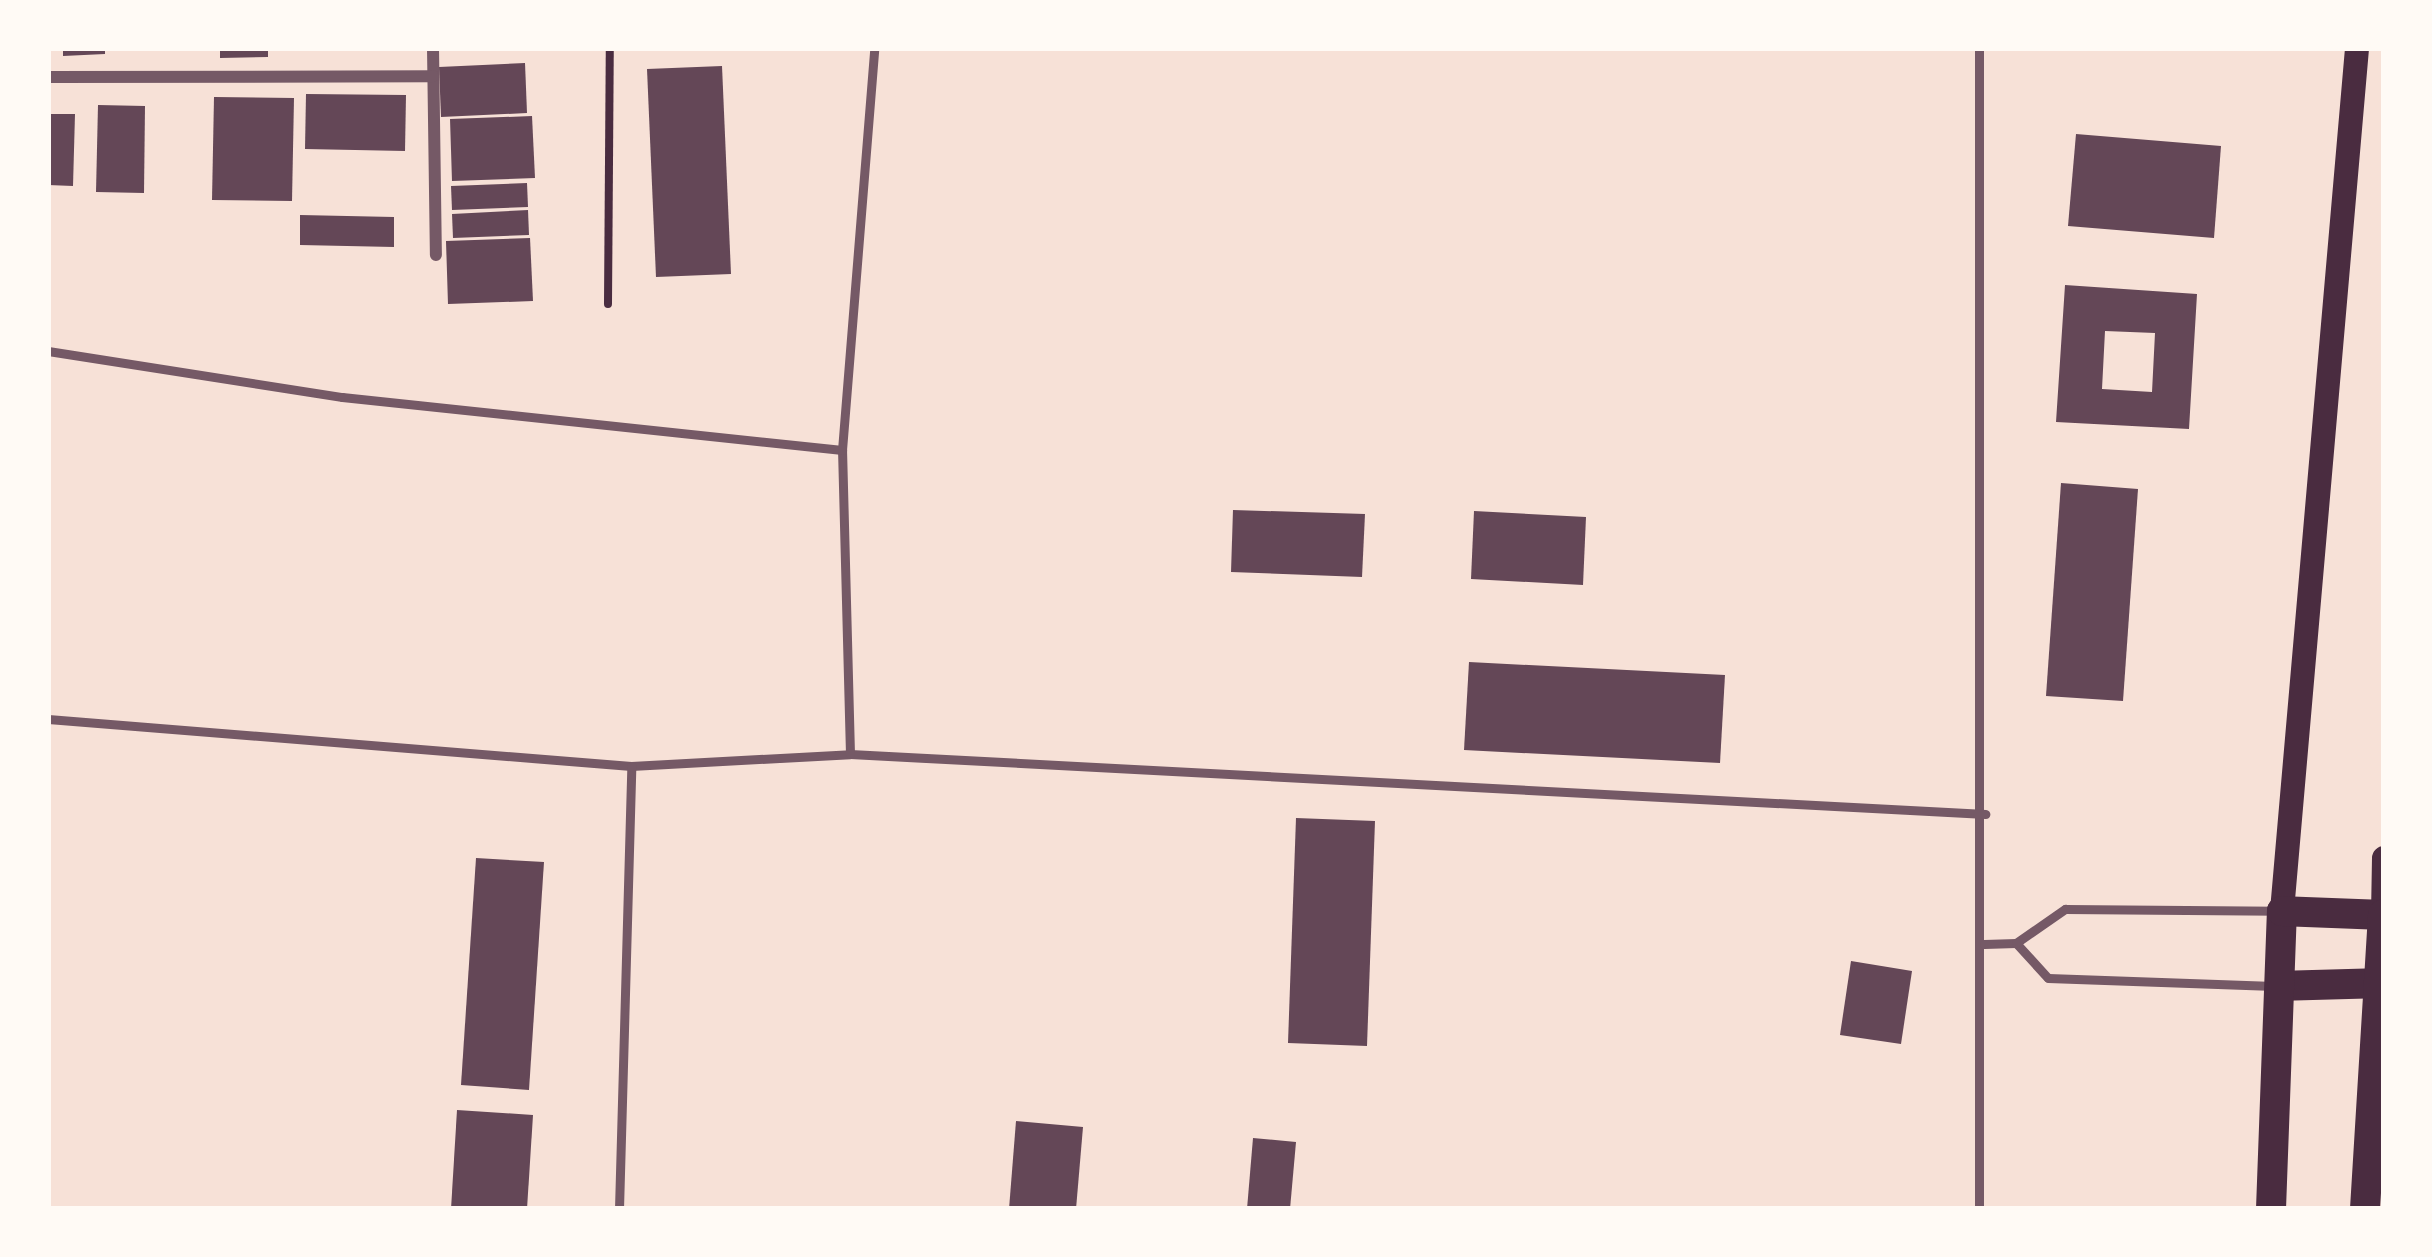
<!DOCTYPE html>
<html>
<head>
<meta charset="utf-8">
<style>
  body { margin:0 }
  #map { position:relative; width:2432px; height:1257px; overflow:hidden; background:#f7e1d7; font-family:"Noto Serif",serif }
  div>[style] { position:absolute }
  .building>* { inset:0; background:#644757 }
  .path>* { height:8px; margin:-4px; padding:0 4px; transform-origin:4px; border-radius:4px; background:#4a2c40 }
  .service>* { height:9px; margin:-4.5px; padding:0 4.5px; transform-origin:4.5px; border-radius:4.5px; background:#755966 }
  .minor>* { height:12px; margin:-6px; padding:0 6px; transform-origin:6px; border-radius:6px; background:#755966 }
  .secondary>* { height:24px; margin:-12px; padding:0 12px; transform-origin:12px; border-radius:12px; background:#4a2c40 }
  .primary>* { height:30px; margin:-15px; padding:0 15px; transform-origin:15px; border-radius:15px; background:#4a2c40 }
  span { translate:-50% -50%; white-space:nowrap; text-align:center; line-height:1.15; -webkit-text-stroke:12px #fffaf5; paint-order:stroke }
  .frame { position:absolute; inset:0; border:51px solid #fffaf5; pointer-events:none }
</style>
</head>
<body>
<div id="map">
  <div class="building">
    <div style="clip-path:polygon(63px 48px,105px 48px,105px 54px,63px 56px)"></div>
    <div style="clip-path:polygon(220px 48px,268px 48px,268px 57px,220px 58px)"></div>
    <div style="clip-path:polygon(525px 63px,527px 113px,441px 117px,439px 67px)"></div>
    <div style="clip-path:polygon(722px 66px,731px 274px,656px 277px,647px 69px)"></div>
    <div style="clip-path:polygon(306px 94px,406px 95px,405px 151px,305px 149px)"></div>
    <div style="clip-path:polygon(214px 97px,294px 98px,292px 201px,212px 200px)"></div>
    <div style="clip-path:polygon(98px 105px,145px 106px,144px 193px,96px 192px)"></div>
    <div style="clip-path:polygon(48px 114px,75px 114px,73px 186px,48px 185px)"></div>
    <div style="clip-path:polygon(532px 116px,535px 178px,452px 181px,450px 119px)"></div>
    <div style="clip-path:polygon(2076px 134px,2221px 146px,2214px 238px,2068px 226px)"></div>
    <div style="clip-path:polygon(527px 183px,528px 207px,452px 210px,451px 186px)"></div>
    <div style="clip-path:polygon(528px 210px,529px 235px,453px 238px,452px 214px)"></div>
    <div style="clip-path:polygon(300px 215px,394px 217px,394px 247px,300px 245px)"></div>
    <div style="clip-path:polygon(530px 238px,533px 301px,448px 304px,446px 241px)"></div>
    <div style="clip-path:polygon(evenodd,2065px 285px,2197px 294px,2189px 429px,2056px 422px,2065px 285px,2105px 331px,2155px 333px,2152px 392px,2102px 389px,2105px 331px)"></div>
    <div style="clip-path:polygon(2061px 483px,2138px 489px,2123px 701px,2046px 696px)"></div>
    <div style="clip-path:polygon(1233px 510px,1365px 514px,1362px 577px,1231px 572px)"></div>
    <div style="clip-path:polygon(1474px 511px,1586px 517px,1583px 585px,1471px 579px)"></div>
    <div style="clip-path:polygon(1469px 662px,1725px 675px,1720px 763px,1464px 750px)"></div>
    <div style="clip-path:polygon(1296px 818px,1375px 821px,1367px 1046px,1288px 1043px)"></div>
    <div style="clip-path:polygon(476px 858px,544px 862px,529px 1090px,461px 1085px)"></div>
    <div style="clip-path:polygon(1851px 961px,1912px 971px,1901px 1044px,1840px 1035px)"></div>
    <div style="clip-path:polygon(457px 1110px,533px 1115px,527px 1209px,451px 1209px)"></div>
    <div style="clip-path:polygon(1016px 1121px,1083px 1127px,1076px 1209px,1009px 1209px)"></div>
    <div style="clip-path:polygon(1253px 1138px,1296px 1142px,1290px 1209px,1247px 1209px)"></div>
  </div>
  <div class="path">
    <div style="left:608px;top:304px;width:256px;rotate:-89.6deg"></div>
  </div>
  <div class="service">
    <div style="left:1979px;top:48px;width:1161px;rotate:90deg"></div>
    <div style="left:48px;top:351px;width:298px;rotate:8.9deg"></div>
    <div style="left:342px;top:397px;width:503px;rotate:6.05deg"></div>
    <div style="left:48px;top:719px;width:585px;rotate:4.61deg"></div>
    <div style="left:631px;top:766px;width:219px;rotate:-3.1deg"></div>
    <div style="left:850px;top:754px;width:1137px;rotate:3.03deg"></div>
    <div style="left:850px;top:754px;width:304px;rotate:-91.5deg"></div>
    <div style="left:842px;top:450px;width:403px;rotate:-85.4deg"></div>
    <div style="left:2016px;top:943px;width:47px;rotate:47.6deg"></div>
    <div style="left:2048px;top:978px;width:226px;rotate:2deg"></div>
    <div style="left:1984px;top:944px;width:32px;rotate:-2deg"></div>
    <div style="left:2016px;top:943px;width:60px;rotate:-34.8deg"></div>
    <div style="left:2065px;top:909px;width:212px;rotate:0.5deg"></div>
    <div style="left:619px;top:1209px;width:443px;rotate:-88.4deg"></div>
  </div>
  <div class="minor">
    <div style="left:433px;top:48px;width:207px;rotate:89.2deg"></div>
    <div style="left:48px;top:77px;width:385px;rotate:-0.1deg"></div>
  </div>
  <div class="secondary">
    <div style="left:2282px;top:911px;width:866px;rotate:-85.03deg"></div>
    <div style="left:2383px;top:915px;width:57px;rotate:-89deg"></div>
  </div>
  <div class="primary">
    <div style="left:2280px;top:986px;width:104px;rotate:-1.7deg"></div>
    <div style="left:2271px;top:1209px;width:298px;rotate:-87.9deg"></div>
    <div style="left:2282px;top:911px;width:102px;rotate:2.2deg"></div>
    <div style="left:2365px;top:1209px;width:295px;rotate:-86.5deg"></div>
  </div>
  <div class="frame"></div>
</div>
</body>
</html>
